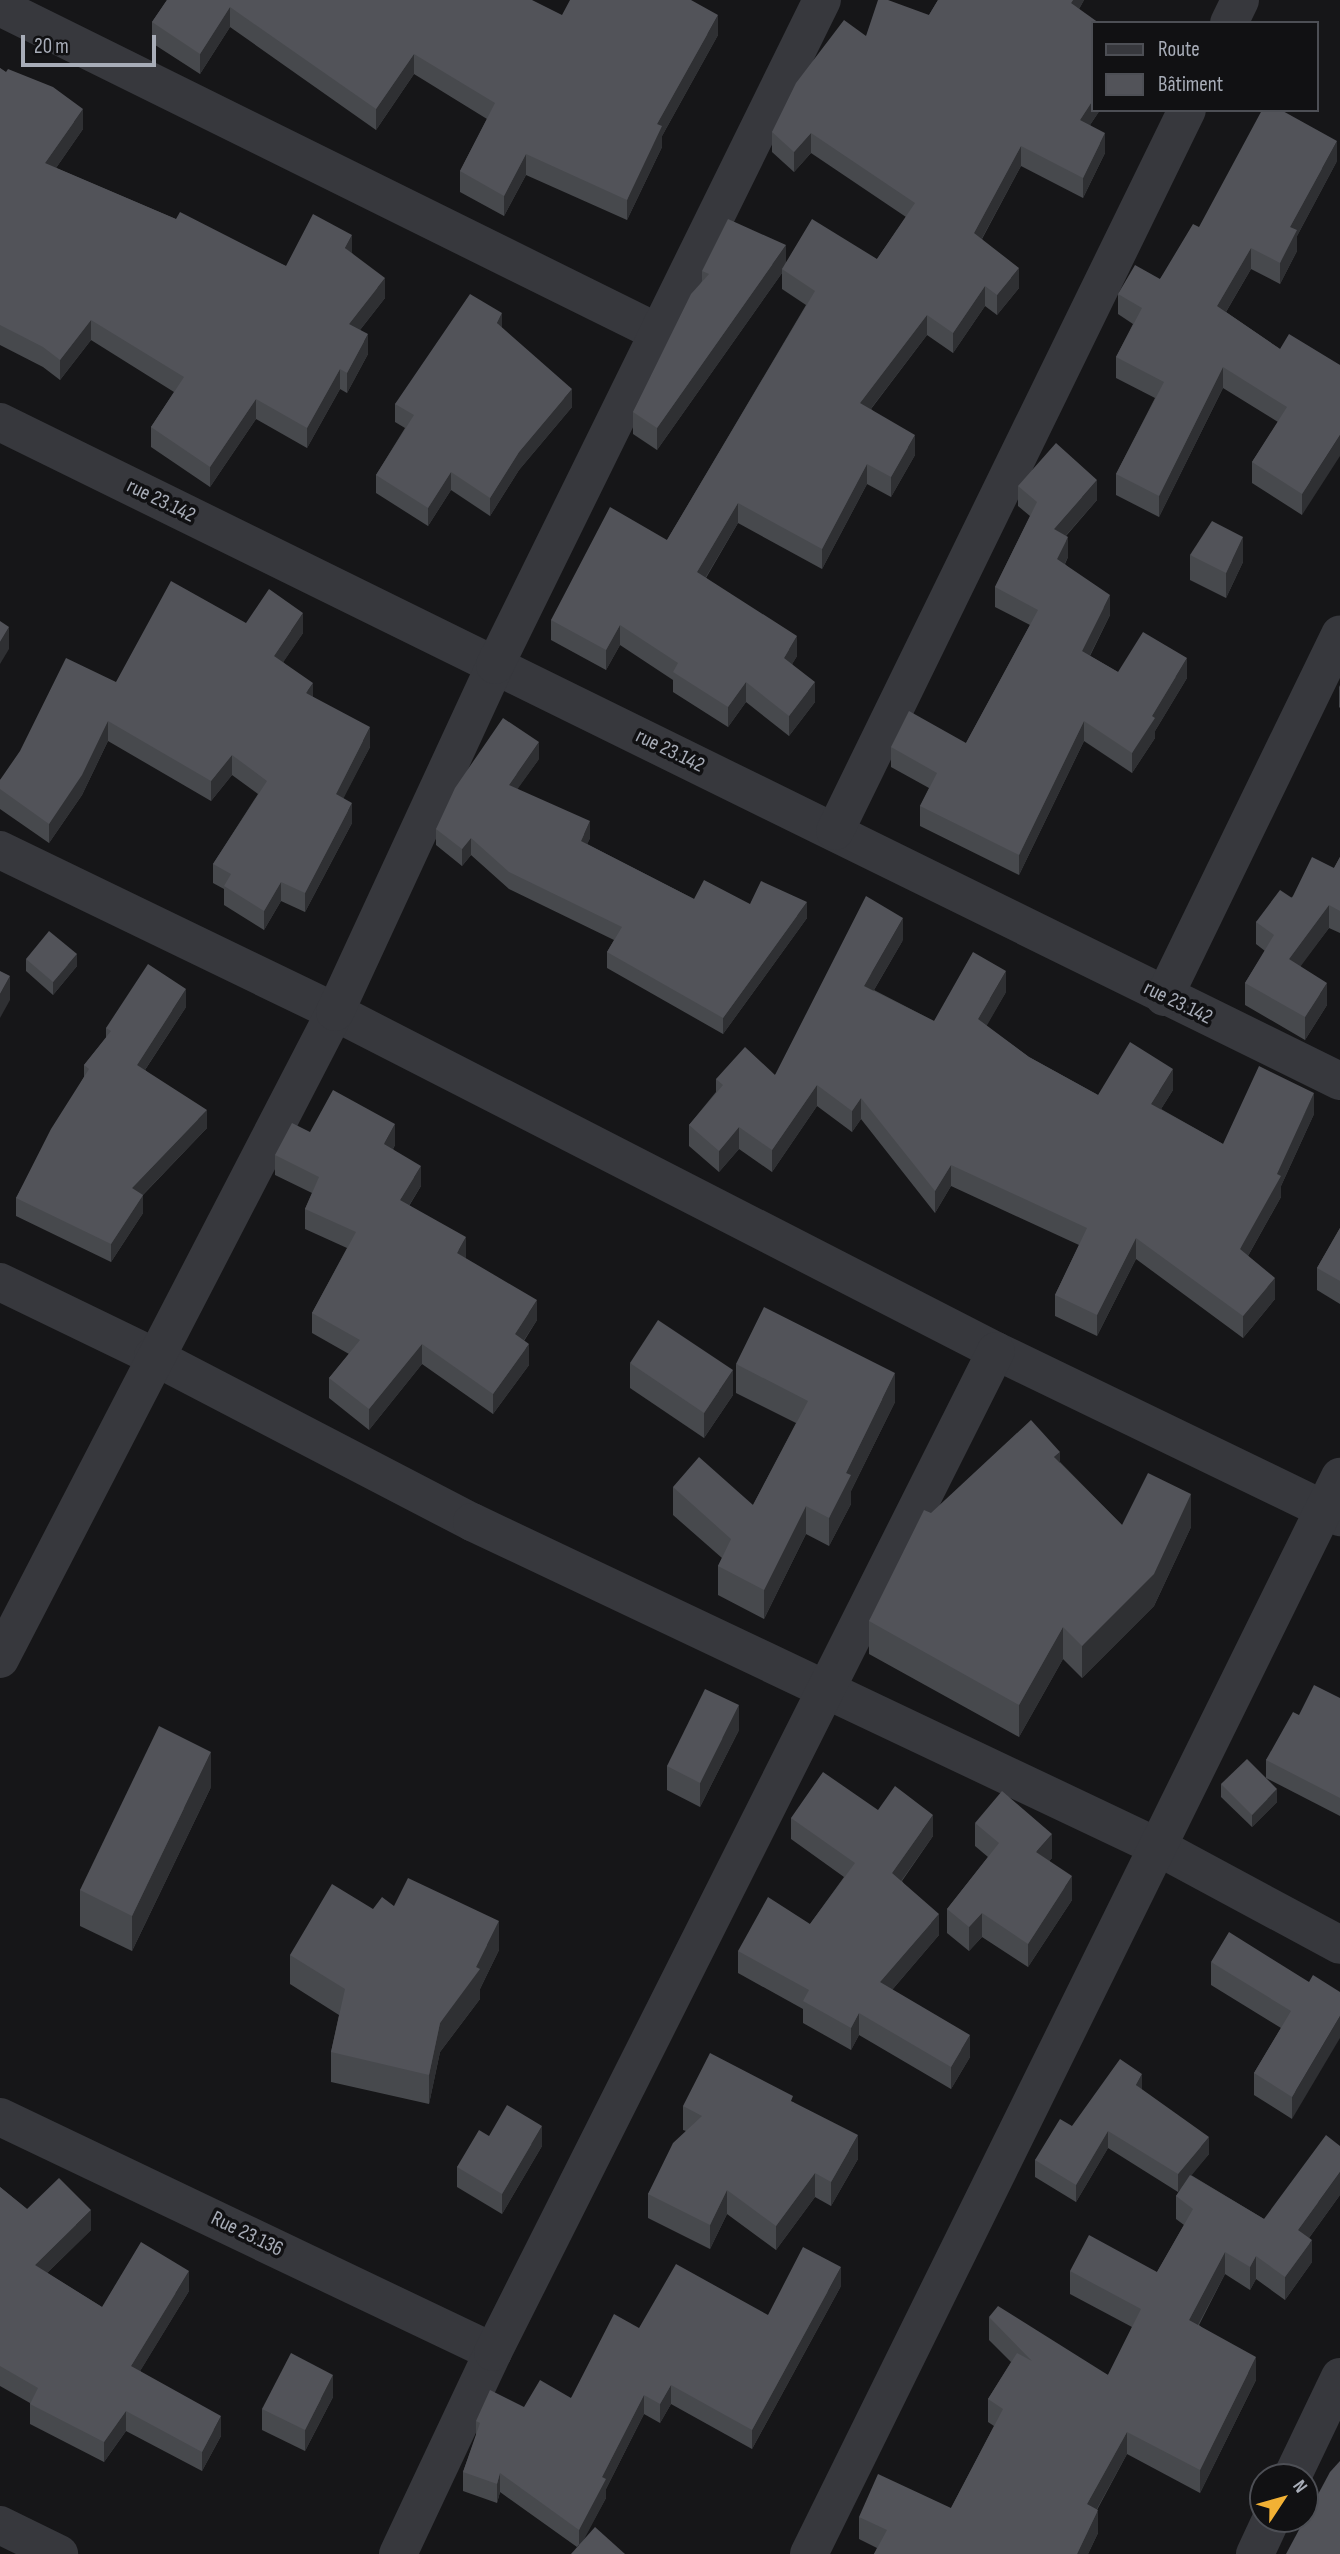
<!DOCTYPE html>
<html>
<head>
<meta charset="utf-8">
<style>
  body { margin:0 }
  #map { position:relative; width:1340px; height:2554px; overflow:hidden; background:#161618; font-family:"Sofia Sans Condensed",sans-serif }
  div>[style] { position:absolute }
  .street>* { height:38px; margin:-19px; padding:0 19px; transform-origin:19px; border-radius:19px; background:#37383d }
  .wall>* { inset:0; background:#47494d }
  .shaded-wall>* { inset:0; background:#2f3033 }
  .building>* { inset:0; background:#525359 }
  span { translate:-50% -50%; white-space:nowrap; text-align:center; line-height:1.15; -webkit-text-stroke:7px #111113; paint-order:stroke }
  .street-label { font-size:21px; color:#a8adb8 }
  .legend { position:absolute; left:1091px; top:21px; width:228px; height:91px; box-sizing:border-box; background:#111113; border:2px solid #4d4f55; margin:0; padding:9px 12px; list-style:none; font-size:21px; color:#a8adb8 }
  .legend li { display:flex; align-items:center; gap:14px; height:35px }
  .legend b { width:35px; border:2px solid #4d4f55 }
  .north { position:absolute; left:1249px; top:2463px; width:70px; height:70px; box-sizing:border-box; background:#111113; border:2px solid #4d4f55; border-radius:50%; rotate:54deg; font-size:19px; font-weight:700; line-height:28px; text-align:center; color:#a8adb8 }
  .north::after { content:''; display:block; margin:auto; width:24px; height:32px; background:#f2b134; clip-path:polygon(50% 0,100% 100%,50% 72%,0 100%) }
  .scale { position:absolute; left:21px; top:35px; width:135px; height:32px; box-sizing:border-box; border:4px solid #a8adb8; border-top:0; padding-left:9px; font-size:21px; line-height:24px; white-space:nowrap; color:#a8adb8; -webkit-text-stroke:5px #111113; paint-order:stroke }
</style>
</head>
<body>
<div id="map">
  <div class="street">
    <div style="left:0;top:7px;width:733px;rotate:26.32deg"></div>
    <div style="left:1229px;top:23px;width:25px;rotate:-64deg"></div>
    <div style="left:0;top:422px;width:1493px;rotate:26.19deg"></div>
    <div style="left:835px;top:831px;width:802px;rotate:-63.98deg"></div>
    <div style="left:0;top:850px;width:372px;rotate:25.8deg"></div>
    <div style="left:335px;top:1012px;width:743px;rotate:27.15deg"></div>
    <div style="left:996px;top:1351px;width:382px;rotate:25.8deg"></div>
    <div style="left:1164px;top:997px;width:403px;rotate:-64.1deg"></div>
    <div style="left:0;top:1282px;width:170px;rotate:25.8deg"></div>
    <div style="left:153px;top:1356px;width:360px;rotate:27.5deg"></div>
    <div style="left:472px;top:1522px;width:761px;rotate:25.35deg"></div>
    <div style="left:1160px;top:1848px;width:204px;rotate:28.3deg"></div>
    <div style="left:0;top:1659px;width:729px;rotate:-62.63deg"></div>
    <div style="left:335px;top:1012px;width:382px;rotate:-65.2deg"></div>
    <div style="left:495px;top:665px;width:741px;rotate:-63.82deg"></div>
    <div style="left:0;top:2117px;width:546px;rotate:25.49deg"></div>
    <div style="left:1292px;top:2477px;width:111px;rotate:-64.4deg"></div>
    <div style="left:0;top:2525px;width:66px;rotate:26.2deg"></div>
    <div style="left:398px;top:2554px;width:223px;rotate:-64.8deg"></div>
    <div style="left:493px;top:2352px;width:1120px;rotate:-63.32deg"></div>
    <div style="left:809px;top:2554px;width:1201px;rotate:-63.76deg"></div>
    <div style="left:1255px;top:2554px;width:38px;rotate:-65deg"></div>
  </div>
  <div class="wall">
    <div style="clip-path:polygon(167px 0,562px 15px,718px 35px,662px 136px,662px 147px,627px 220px,526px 175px,504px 216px,460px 192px,460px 171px,487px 119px,414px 74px,376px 130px,230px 27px,200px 74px,152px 43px,152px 22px)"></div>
    <div style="clip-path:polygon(938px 0,1084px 0,1079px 9px,1093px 110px,1100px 110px,1090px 125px,1105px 153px,1083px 198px,1021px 166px,982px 239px,1019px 288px,997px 315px,985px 306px,953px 353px,927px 335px,871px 409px,915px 455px,891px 497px,867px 484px,822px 569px,738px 523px,706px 578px,797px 656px,792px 664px,815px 702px,789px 736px,746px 702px,728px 727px,673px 692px,673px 680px,620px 645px,606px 670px,551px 640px,551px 620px,667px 540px,806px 305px,782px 289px,782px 273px,657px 450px,633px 434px,633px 412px,702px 281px,702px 271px,786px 263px,877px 259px,906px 217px,811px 153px,794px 172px,772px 152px,772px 132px,866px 36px,929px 15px)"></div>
    <div style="clip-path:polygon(0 68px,83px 129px,56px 168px,286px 266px,352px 253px,385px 298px,360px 330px,368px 354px,347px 393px,340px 389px,307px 448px,256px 419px,210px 487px,151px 447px,151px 427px,174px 392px,91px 340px,60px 380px,43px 367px,0 345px)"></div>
    <div style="clip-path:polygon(1337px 161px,1297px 236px,1297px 251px,1280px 284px,1251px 269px,1226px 312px,1280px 349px,1340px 365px,1302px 515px,1252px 483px,1252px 462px,1278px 422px,1223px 388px,1159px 517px,1116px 495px,1116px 474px,1155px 398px,1116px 378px,1116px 357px,1133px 324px,1118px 314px,1118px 294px,1160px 279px,1199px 227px)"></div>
    <div style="clip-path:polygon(502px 328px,572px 407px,519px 470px,490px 516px,451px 490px,428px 526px,376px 493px,376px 475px,405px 428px,395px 422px,395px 404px)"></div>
    <div style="clip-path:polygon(1018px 486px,1097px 500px,1066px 536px,1068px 557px,1065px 564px,1110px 615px,1090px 656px,1118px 672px,1187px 678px,1155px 731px,1155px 738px,1132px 773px,1084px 741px,1019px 875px,920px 826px,920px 806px,929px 788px,891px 767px,891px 747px,966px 743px,1030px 625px,995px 607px,995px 587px,1030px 516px,1018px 506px)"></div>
    <div style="clip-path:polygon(1190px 555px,1243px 562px,1226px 598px,1190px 580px)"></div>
    <div style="clip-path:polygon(246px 623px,303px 633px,283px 662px,313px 697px,370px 747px,343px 798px,352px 823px,305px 912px,281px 901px,264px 930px,224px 905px,224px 889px,213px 883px,213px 864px,258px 794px,232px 775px,211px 801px,108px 741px,82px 795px,49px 843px,0 809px,0 780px,116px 682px)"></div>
    <div style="clip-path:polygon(1340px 685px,1340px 708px,1339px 707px,1339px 687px)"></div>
    <div style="clip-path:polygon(539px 759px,517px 789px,590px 838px,587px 844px,694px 899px,750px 904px,807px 918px,723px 1034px,607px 968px,607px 952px,614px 940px,509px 889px,471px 855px,462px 866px,436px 845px,436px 829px)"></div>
    <div style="clip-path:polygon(1340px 857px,1340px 933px,1329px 928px,1300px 966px,1327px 1005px,1305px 1040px,1245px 1005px,1245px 983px,1265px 951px,1256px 944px,1256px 922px,1334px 868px)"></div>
    <div style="clip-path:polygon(903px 940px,874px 990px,934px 1021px,1006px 992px,986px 1026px,1029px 1057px,1098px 1095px,1173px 1090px,1161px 1109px,1223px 1144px,1314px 1114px,1281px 1186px,1281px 1197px,1248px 1256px,1275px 1299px,1243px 1338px,1136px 1259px,1097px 1336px,1055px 1316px,1055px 1295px,1079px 1245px,951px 1186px,935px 1213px,861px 1119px,852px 1132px,817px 1106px,772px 1172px,739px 1149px,719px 1172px,689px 1146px,689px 1125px,716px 1092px,716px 1079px,775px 1075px)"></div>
    <div style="clip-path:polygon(26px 959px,77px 966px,53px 995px,26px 971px)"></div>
    <div style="clip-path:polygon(186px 1007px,145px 1070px,207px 1128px,143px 1195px,143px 1213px,111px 1262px,16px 1216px,16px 1198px,84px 1077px,84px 1065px,106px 1038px,106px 1028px)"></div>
    <div style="clip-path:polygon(310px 1132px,395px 1145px,393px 1149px,421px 1186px,409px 1206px,466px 1257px,465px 1258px,537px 1320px,524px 1341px,529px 1365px,493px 1414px,422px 1364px,369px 1430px,329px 1398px,329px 1378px,349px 1354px,312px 1333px,312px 1313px,347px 1248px,305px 1229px,305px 1209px,312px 1193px,275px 1175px,275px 1155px)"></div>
    <div style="clip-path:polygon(1340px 1228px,1340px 1304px,1317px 1290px,1317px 1268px)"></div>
    <div style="clip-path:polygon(630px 1363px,733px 1395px,704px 1438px,630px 1388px)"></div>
    <div style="clip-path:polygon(736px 1364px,895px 1402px,851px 1491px,851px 1504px,829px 1546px,806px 1534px,764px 1619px,718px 1595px,718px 1566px,722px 1558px,673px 1515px,673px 1487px,753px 1505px,796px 1423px,736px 1393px)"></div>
    <div style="clip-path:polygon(1060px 1462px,1122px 1525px,1191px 1527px,1154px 1606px,1082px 1678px,1063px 1659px,1019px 1737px,869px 1654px,869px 1621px,931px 1513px)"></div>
    <div style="clip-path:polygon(1340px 1698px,1340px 1816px,1266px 1778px,1266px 1760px,1299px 1715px)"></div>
    <div style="clip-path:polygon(739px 1730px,700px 1807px,667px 1790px,667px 1766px)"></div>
    <div style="clip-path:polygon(1221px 1784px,1277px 1802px,1252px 1827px,1221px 1797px)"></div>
    <div style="clip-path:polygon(211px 1787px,132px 1951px,80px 1926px,80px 1890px)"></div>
    <div style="clip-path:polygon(878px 1810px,933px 1836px,902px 1881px,939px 1935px,892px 1990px,970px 2057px,951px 2089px,859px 2035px,851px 2050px,803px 2023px,803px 2009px,738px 1973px,738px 1951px,810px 1924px,844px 1877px,791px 1839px,791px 1818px)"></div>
    <div style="clip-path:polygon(975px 1823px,1052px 1858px,1049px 1861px,1072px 1900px,1028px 1967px,982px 1937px,969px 1951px,947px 1933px,947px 1909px,988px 1857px,975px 1846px)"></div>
    <div style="clip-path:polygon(394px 1906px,499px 1950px,480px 1989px,480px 1999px,440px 2052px,429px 2104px,331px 2082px,331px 2052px,339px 2015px,290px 1984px,290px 1955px)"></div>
    <div style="clip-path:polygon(1211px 1962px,1309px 1982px,1292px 2119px,1254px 2095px,1254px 2073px,1281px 2028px,1211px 1985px)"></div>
    <div style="clip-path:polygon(1142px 2090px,1209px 2154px,1191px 2175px,1264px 2219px,1340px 2195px,1309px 2238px,1312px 2262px,1285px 2300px,1256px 2279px,1250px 2290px,1225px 2274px,1199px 2325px,1256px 2380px,1200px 2493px,1127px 2454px,1097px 2510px,1098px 2533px,1088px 2554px,874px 2554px,877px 2548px,859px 2539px,859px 2517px,951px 2508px,994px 2426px,988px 2422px,988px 2399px,1011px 2362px,989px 2340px,989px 2317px,1108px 2375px,1132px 2327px,1070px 2294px,1070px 2271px,1157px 2272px,1184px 2225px,1176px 2219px,1176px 2196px,1182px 2187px,1178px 2192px,1108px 2148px,1076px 2202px,1035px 2177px,1035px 2160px,1072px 2126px)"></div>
    <div style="clip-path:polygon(793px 2102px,858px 2159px,831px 2206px,815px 2197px,776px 2250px,727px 2214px,710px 2249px,648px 2218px,648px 2194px,686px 2131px,683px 2130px,683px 2106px)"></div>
    <div style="clip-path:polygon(489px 2136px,542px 2146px,502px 2214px,457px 2187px,457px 2167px)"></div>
    <div style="clip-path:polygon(0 2187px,27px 2209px,91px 2230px,47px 2273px,102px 2307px,189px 2291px,140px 2371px,221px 2436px,202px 2471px,126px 2431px,104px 2462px,30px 2424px,30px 2403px,0 2386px)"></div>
    <div style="clip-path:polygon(841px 2286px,752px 2449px,671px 2404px,660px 2423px,644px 2414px,606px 2489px,606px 2498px,583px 2540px,577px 2547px,500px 2492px,497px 2503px,463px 2491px,463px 2472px,476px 2436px,476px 2421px,524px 2407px,571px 2398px,639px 2328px,768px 2315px)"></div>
    <div style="clip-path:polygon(333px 2397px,305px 2451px,262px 2430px,262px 2409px)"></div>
  </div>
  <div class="shaded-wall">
    <div style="clip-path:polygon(1073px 0,1084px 0,1071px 23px,1071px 3px)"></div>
    <div style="clip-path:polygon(230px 7px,230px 27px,200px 74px,200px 54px)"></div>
    <div style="clip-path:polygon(718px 15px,718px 35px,662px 136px,662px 147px,627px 220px,627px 200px,657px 124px)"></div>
    <div style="clip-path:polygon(414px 54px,414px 74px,376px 130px,376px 109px)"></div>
    <div style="clip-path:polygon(1093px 100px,1093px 110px,1100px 110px,1080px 140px,1080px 120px)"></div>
    <div style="clip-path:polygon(83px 109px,83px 129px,45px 184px,45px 163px)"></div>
    <div style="clip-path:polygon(811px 133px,811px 153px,794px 172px,794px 152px)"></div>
    <div style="clip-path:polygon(1105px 133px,1105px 153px,1083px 198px,1083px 178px)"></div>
    <div style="clip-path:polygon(1337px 141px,1337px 161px,1297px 236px,1297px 251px,1280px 284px,1280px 263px,1290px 227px)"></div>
    <div style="clip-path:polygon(1021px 146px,1021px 166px,974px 253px,974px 233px)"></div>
    <div style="clip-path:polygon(526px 154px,526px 175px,504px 216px,504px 196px)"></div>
    <div style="clip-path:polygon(352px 235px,352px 255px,345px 248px)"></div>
    <div style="clip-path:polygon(786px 245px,786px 267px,782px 269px,782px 273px,657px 450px,657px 428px)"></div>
    <div style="clip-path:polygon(1251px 248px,1251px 269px,1217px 327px,1217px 306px)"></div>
    <div style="clip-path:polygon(1019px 268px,1019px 288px,997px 315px,997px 295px)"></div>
    <div style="clip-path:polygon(385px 278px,385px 298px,349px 344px,349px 324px)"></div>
    <div style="clip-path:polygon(985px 286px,985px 306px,953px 353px,953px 333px)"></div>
    <div style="clip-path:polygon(502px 313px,502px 331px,497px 323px)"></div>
    <div style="clip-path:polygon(927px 315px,927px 335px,860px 423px,860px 403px)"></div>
    <div style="clip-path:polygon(91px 320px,91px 340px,60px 380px,60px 360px)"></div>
    <div style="clip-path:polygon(368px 334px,368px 354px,347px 393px,347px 373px)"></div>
    <div style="clip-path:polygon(1223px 367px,1223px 388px,1159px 517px,1159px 496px)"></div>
    <div style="clip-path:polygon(340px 369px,340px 389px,307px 448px,307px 428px)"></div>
    <div style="clip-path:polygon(572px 389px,572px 407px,519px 470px,490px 516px,490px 498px,519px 452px)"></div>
    <div style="clip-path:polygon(256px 399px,256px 419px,210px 487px,210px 467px)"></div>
    <div style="clip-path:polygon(915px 435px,915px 455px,891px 497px,891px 477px)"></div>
    <div style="clip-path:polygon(1340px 435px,1340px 456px,1302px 515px,1302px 494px)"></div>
    <div style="clip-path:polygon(867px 464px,867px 484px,822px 569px,822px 549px)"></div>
    <div style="clip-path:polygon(451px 472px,451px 490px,428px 526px,428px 508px)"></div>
    <div style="clip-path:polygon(1097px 480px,1097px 500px,1054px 549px,1054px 529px)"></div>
    <div style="clip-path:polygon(738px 503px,738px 523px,697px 592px,697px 572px)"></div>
    <div style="clip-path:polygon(1068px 537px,1068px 557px,1057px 579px,1057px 559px)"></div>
    <div style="clip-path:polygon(1243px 537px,1243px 562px,1226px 598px,1226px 573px)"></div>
    <div style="clip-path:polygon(1110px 595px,1110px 615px,1082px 671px,1082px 651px)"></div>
    <div style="clip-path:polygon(303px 613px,303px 633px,274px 676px,274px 656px)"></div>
    <div style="clip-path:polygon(620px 625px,620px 645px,606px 670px,606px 650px)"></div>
    <div style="clip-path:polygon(9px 627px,9px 649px,0 664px,0 642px)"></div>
    <div style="clip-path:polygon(797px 636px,797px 656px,784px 678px,784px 658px)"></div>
    <div style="clip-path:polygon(1187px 658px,1187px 678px,1155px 731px,1155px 738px,1132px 773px,1132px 753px,1152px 716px)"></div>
    <div style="clip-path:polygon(746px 682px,746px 702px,728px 727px,728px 707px)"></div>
    <div style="clip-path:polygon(815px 682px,815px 702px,789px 736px,789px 716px)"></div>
    <div style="clip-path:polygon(313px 683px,313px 702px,306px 693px)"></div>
    <div style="clip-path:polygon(108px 721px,108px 741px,82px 795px,49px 843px,49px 824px)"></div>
    <div style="clip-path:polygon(1084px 721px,1084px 741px,1019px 875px,1019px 855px)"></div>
    <div style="clip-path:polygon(370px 727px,370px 747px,336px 813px,336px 794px)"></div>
    <div style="clip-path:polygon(539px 742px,539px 759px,509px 801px,509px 785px)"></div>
    <div style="clip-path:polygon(232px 755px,232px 775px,211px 801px,211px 781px)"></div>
    <div style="clip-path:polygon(352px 803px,352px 823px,305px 912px,305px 893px)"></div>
    <div style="clip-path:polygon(590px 821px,590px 838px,581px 858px,581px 841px)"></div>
    <div style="clip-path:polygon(471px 838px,471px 855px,462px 866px,462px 849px)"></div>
    <div style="clip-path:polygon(281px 882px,281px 901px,264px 930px,264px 911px)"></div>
    <div style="clip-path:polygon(807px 902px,807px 918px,723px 1034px,723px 1018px)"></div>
    <div style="clip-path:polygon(1329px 905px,1329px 928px,1289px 982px,1289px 959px)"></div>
    <div style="clip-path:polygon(903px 918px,903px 940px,864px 1007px,864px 986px)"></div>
    <div style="clip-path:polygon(77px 954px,77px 966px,53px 995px,53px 982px)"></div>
    <div style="clip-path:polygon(1006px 971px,1006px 992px,978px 1041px,978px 1019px)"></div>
    <div style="clip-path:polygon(10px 976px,10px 1000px,0 1018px,0 994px)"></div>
    <div style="clip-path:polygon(1327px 983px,1327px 1005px,1305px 1040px,1305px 1017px)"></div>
    <div style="clip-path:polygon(186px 989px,186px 1007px,137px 1082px,137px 1065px)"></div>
    <div style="clip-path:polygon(1173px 1069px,1173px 1090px,1151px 1125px,1151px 1104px)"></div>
    <div style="clip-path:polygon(817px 1085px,817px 1106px,772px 1172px,772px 1150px)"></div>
    <div style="clip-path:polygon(1314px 1093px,1314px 1114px,1281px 1186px,1281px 1197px,1240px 1270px,1240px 1249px)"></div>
    <div style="clip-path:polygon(861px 1098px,861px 1119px,852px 1132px,852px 1111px)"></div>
    <div style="clip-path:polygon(207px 1110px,207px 1128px,132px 1206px,132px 1188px)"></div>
    <div style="clip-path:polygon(395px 1124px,395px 1145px,384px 1164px,384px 1144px)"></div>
    <div style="clip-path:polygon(739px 1127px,739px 1149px,719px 1172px,719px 1151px)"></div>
    <div style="clip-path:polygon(951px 1165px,951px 1186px,935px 1213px,935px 1191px)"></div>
    <div style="clip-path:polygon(421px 1166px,421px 1186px,400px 1220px,400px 1200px)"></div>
    <div style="clip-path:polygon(143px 1195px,143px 1213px,111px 1262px,111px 1244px)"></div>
    <div style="clip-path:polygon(466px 1237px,466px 1257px,457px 1273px,457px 1253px)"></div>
    <div style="clip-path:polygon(1136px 1238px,1136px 1259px,1097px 1336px,1097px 1315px)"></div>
    <div style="clip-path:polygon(1275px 1278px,1275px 1299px,1243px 1338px,1243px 1316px)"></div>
    <div style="clip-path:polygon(537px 1300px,537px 1320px,515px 1354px,515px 1334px)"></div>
    <div style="clip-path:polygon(422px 1344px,422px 1364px,369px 1430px,369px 1409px)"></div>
    <div style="clip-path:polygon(529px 1344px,529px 1365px,493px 1414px,493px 1394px)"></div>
    <div style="clip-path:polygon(733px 1370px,733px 1395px,704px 1438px,704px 1413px)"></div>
    <div style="clip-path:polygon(895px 1373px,895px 1402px,851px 1491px,851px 1504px,829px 1546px,829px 1518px,846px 1473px)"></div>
    <div style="clip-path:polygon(1060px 1452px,1060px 1484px,1054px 1457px)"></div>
    <div style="clip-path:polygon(1191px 1494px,1191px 1527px,1154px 1606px,1082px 1678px,1082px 1646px)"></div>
    <div style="clip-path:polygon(806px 1506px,806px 1534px,764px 1619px,764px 1590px)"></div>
    <div style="clip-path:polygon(1063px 1627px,1063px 1659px,1019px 1737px,1019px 1705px)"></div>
    <div style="clip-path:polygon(739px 1705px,739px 1730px,700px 1807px,700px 1783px)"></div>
    <div style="clip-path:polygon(211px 1752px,211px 1787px,132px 1951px,132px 1916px)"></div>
    <div style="clip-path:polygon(1277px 1789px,1277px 1802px,1252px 1827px,1252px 1815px)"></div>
    <div style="clip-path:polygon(933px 1815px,933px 1836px,892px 1894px,892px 1873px)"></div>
    <div style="clip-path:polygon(1052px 1834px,1052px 1858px,1036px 1876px,1036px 1852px)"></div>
    <div style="clip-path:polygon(1072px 1876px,1072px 1900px,1028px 1967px,1028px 1944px)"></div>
    <div style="clip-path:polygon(982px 1913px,982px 1937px,969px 1951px,969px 1927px)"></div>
    <div style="clip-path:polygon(939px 1914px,939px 1935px,880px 2004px,880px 1982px)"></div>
    <div style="clip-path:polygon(499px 1921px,499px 1950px,480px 1989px,480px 1999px,440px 2052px,429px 2104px,429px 2075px,440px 2023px,476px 1967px)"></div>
    <div style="clip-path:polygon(859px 2013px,859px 2035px,851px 2050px,851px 2028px)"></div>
    <div style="clip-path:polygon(1340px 2016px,1340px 2038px,1292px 2119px,1292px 2097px)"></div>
    <div style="clip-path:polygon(970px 2035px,970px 2057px,951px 2089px,951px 2067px)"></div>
    <div style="clip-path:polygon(1142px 2074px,1142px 2091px,1136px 2085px)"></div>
    <div style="clip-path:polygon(542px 2126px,542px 2146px,502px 2214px,502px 2194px)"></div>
    <div style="clip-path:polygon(1108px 2131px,1108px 2148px,1076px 2202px,1076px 2185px)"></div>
    <div style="clip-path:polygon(858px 2135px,858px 2159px,831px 2206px,831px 2182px)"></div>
    <div style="clip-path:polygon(1209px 2137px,1209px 2154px,1178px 2192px,1178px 2174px)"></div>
    <div style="clip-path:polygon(1340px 2172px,1340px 2195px,1298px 2253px,1298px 2230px)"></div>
    <div style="clip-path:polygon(815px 2173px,815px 2197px,776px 2250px,776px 2226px)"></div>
    <div style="clip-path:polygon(727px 2190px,727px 2214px,710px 2249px,710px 2225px)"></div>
    <div style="clip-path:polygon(91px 2210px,91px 2230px,35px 2285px,35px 2265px)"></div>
    <div style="clip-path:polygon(1312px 2240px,1312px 2262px,1285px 2300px,1285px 2277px)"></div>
    <div style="clip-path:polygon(1225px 2252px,1225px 2274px,1189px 2342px,1189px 2320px)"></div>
    <div style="clip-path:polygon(1256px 2256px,1256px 2279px,1250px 2290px,1250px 2267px)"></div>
    <div style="clip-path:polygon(841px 2267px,841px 2286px,752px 2449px,752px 2430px)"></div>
    <div style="clip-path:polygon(189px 2271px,189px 2291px,131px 2386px,131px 2366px)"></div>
    <div style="clip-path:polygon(1256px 2357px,1256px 2380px,1200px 2493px,1200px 2470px)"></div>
    <div style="clip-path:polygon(333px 2375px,333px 2397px,305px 2451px,305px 2430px)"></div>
    <div style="clip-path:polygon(671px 2385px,671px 2404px,660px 2423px,660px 2404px)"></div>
    <div style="clip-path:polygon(644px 2395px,644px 2414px,606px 2489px,606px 2498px,579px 2549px,579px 2530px,602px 2477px)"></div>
    <div style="clip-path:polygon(126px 2411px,126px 2431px,104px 2462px,104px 2442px)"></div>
    <div style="clip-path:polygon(221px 2416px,221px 2436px,202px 2471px,202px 2452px)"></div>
    <div style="clip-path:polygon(1127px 2432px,1127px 2454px,1087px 2527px,1087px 2504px)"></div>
    <div style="clip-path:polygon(500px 2473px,500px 2492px,497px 2503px,497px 2484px)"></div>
    <div style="clip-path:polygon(1098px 2510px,1098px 2533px,1088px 2554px,1077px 2554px)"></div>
  </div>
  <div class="building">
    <div style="clip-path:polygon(167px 0,532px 0,562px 15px,570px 0,691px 0,718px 15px,657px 124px,662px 126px,627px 200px,526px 154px,504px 196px,460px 171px,495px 103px,414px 54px,376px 109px,230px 7px,200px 54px,152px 22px)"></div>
    <div style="clip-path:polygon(878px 0,888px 0,929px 15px,938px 0,1073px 0,1071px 3px,1099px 23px,1093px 23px,1093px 100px,1080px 120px,1105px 133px,1083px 178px,1021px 146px,974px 233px,1019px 268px,997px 295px,985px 286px,953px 333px,927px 315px,860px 403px,915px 435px,891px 477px,867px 464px,822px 549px,738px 503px,697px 572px,797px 636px,784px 658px,815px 682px,789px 716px,746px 682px,728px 707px,673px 672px,678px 663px,620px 625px,606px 650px,551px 620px,610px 507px,667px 540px,815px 291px,782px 269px,812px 219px,877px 259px,915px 203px,811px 133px,794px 152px,772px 132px,796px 83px,844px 20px,866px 36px)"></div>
    <div style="clip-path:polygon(0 68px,6px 72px,8px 69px,53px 87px,83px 109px,45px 163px,176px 219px,180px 212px,286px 266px,313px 214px,352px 235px,345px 248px,385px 278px,349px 324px,368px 334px,347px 373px,340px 369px,307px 428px,256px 399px,210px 467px,151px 427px,184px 377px,91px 320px,60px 360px,43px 347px,0 325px)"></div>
    <div style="clip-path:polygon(1262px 110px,1281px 110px,1337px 141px,1290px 227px,1297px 230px,1280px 263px,1251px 248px,1217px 306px,1280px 349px,1289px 334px,1340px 365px,1340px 435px,1302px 494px,1252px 462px,1287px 407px,1223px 367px,1159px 496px,1116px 474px,1164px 382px,1116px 357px,1142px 308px,1118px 294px,1135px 265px,1160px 279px,1193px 224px,1199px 227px)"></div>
    <div style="clip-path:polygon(728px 219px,786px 245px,657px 428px,633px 412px,691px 294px,709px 274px,702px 271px)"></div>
    <div style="clip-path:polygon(470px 294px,502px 313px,497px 323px,572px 389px,519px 452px,490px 498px,451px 472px,428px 508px,376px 475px,414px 415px,395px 404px)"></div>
    <div style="clip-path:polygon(1056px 443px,1097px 480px,1054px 529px,1068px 537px,1057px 559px,1110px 595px,1082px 651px,1118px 672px,1143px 632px,1187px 658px,1152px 716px,1155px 718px,1132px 753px,1084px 721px,1019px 855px,920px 806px,937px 773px,891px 747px,909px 711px,966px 743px,1038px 610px,995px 587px,1037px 502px,1018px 486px)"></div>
    <div style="clip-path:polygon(1212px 521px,1243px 537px,1226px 573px,1190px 555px)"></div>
    <div style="clip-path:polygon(171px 581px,246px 623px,269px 589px,303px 613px,274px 656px,313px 683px,306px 693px,370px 727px,336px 794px,352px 803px,305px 893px,281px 882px,264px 911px,224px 886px,231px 874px,213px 864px,267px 781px,232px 755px,211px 781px,108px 721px,82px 775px,49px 824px,0 789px,0 780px,20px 751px,66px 658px,116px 682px)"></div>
    <div style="clip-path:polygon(0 621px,9px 627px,0 642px)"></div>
    <div style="clip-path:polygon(503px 718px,539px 742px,509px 785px,590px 821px,581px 841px,694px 899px,704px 880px,750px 904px,761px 881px,807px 902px,723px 1018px,607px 952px,622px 927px,509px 872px,471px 838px,462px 849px,436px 829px,455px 788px)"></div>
    <div style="clip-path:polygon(1312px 857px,1334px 868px,1340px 857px,1340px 911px,1329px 905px,1289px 959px,1327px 983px,1305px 1017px,1245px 983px,1274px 935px,1256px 922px,1280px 890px,1292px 898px)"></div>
    <div style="clip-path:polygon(866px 896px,903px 918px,864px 986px,934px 1021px,973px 952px,1006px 971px,978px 1019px,1029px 1057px,1098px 1095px,1130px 1042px,1173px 1069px,1151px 1104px,1223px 1144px,1259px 1066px,1314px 1093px,1277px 1174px,1281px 1176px,1240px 1249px,1275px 1278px,1243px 1316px,1136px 1238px,1097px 1315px,1055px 1295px,1087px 1228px,951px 1165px,935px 1191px,861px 1098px,852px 1111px,817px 1085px,772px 1150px,739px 1127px,719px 1151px,689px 1125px,723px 1085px,716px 1079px,745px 1047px,775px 1075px)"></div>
    <div style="clip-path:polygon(49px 931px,77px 954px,53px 982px,26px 959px)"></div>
    <div style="clip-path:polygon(148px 964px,186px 989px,137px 1065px,207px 1110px,132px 1188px,143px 1195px,111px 1244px,16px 1198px,51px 1129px,89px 1069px,84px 1065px,111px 1031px,106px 1028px)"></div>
    <div style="clip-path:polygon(0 971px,10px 976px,0 994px)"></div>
    <div style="clip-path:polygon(333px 1090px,395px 1124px,384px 1144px,421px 1166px,400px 1200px,466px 1237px,457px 1253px,537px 1300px,515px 1334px,529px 1344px,493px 1394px,422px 1344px,369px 1409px,329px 1378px,360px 1340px,312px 1313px,356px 1232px,305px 1209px,319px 1177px,275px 1155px,292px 1123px,310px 1132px)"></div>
    <div style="clip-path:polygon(1340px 1228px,1340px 1281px,1317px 1268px)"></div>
    <div style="clip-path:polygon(764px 1307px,895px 1373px,846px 1473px,851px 1475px,829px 1518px,806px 1506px,764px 1590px,718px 1566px,731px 1539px,673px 1487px,699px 1457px,753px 1505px,808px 1401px,736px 1364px)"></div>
    <div style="clip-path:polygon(658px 1320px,733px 1370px,704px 1413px,630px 1363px)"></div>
    <div style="clip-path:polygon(1031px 1420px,1060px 1452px,1054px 1457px,1122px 1525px,1148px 1473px,1191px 1494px,1154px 1574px,1082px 1646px,1063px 1627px,1019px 1705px,869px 1621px,924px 1510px,931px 1513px)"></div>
    <div style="clip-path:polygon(1314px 1685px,1340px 1698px,1340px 1798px,1266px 1760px,1293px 1712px,1299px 1715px)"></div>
    <div style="clip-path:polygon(705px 1689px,739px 1705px,700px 1783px,667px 1766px)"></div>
    <div style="clip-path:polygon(159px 1726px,211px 1752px,132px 1916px,80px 1890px)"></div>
    <div style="clip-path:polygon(1247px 1759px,1277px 1789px,1252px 1815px,1221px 1784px)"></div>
    <div style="clip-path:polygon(823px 1772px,878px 1810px,895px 1786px,933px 1815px,892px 1873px,939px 1914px,880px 1982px,970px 2035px,951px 2067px,859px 2013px,851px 2028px,803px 2001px,809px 1990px,738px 1951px,768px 1897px,810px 1924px,855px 1863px,791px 1818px)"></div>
    <div style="clip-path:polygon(1002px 1791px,1052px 1834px,1036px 1852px,1072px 1876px,1028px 1944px,982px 1913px,969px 1927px,947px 1909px,999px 1843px,975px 1823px)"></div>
    <div style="clip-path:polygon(408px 1878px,499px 1921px,476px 1967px,480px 1969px,440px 2023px,429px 2075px,331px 2052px,345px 1989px,290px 1955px,332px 1884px,373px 1909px,382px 1897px,394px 1906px)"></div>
    <div style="clip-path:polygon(1229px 1932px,1309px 1982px,1313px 1975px,1340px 1992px,1340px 2016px,1292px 2097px,1254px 2073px,1291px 2011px,1211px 1962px)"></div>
    <div style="clip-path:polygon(710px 2053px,793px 2096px,791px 2101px,858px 2135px,831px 2182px,815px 2173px,776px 2226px,727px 2190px,710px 2225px,648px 2194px,673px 2143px,702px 2116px,683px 2106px)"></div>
    <div style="clip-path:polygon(1120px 2059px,1142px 2074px,1136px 2085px,1209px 2137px,1178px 2174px,1108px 2131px,1076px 2185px,1035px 2160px,1060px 2119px,1072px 2126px)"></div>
    <div style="clip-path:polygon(507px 2105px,542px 2126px,502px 2194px,457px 2167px,479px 2130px,489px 2136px)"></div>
    <div style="clip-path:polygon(1326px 2135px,1340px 2146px,1340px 2172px,1298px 2230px,1312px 2240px,1285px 2277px,1256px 2256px,1250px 2267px,1225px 2252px,1189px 2320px,1256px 2357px,1200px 2470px,1127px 2432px,1087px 2504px,1098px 2510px,1077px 2554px,874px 2554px,887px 2530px,859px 2517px,878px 2474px,951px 2508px,1003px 2409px,988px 2399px,1017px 2353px,1032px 2361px,989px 2317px,998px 2306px,1108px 2375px,1141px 2309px,1070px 2271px,1089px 2235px,1157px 2272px,1193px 2209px,1176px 2196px,1190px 2175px,1264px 2219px)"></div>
    <div style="clip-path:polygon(59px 2178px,91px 2210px,35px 2265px,102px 2307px,141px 2242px,189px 2271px,131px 2366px,221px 2416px,202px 2452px,126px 2411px,104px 2442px,30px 2404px,38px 2388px,0 2366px,0 2187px,27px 2209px)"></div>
    <div style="clip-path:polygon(803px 2247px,841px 2267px,752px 2430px,671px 2385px,660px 2404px,644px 2395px,602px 2477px,606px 2479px,579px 2530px,500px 2473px,497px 2484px,463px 2472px,480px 2423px,476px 2421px,490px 2390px,524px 2407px,540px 2380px,571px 2398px,614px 2314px,639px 2328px,676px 2264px,768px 2315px)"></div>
    <div style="clip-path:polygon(291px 2353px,333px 2375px,305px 2430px,262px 2409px)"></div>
    <div style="clip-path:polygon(1340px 2461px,1340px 2554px,1286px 2554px,1330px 2472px)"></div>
    <div style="clip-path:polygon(595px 2527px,625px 2554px,571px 2554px)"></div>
  </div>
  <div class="street-label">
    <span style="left:161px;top:501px;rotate:26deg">rue 23.142</span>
    <span style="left:670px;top:751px;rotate:26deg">rue 23.142</span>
    <span style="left:1178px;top:1003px;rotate:26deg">rue 23.142</span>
    <span style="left:247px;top:2234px;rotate:26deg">Rue 23.136</span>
  </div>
  <ul class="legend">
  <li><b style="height:9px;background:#37383d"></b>Route</li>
  <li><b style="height:19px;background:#525359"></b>Bâtiment</li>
  </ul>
  <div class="north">N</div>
  <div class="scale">20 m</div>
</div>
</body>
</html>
